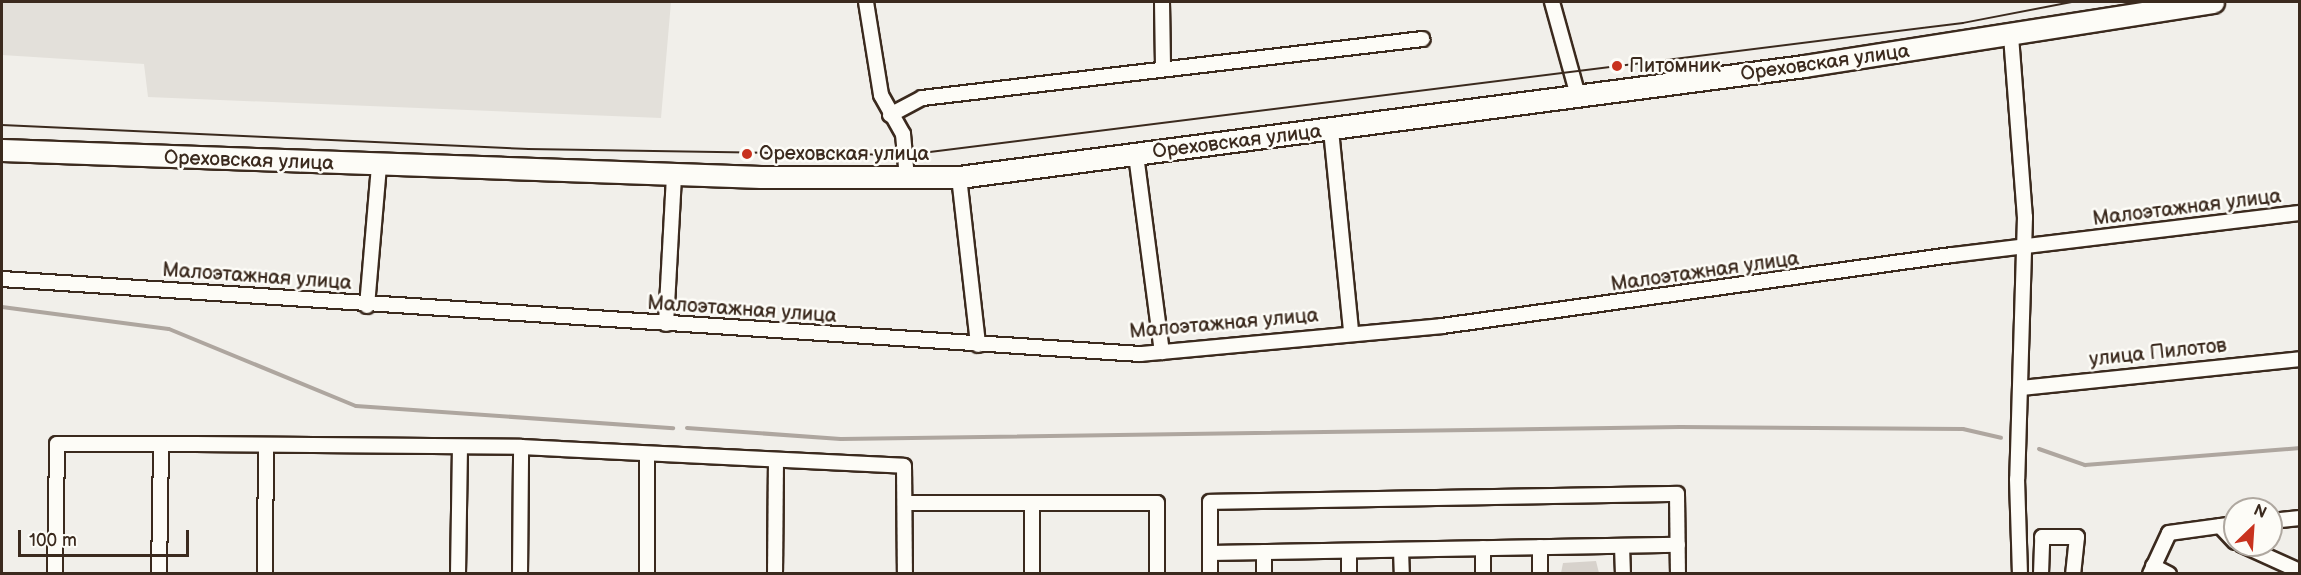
<!DOCTYPE html>
<html>
<head>
<meta charset="utf-8">
<style>
  body { margin:0 }
  #map { position:relative; width:2301px; height:575px; overflow:hidden; background:#f1efea; font-family:"Balsamiq Sans",sans-serif }
  div>[style] { position:absolute }
  .built>* { inset:0; background:#e3e0da }
  .green>* { inset:0; background:#d7d2cc }
  .stream>* { height:4px; margin:-2px; padding:0 2px; transform-origin:2px; border-radius:2px; background:#aea69f }
  .roads { filter:drop-shadow(2px 0 #3b2a1e) drop-shadow(-2px 0 #3b2a1e) drop-shadow(0 2px #3b2a1e) drop-shadow(0 -2px #3b2a1e) }
  .minor>* { height:14px; margin:-7px; padding:0 7px; transform-origin:7px; border-radius:7px; background:#fdfcf7 }
  .primary>* { height:21px; margin:-10.5px; padding:0 10.5px; transform-origin:10.5px; border-radius:10.5px; background:#fdfcf7 }
  .tram>* { height:1.5px; margin:-0.75px; padding:0 0.75px; transform-origin:0.75px; border-radius:0.75px; background:#3b2a1e }
  .dots>* { width:16px; height:16px; translate:-50% -50%; box-sizing:border-box; border:3px solid #fdfcf7; border-radius:50% }
  span { translate:-50% -50%; white-space:nowrap; text-align:center; line-height:1.15; -webkit-text-stroke:5px #fdfcf7; paint-order:stroke }
  .street-label { font-size:20px; color:#3b2a1e }
  .poi-label { font-size:20px; color:#3b2a1e }
  .left { translate:0 -50%; text-align:left }
  .frame { position:absolute; inset:0; border:3px solid #3b2a1e; pointer-events:none }
  .north { position:absolute; left:2223px; top:497px; width:60px; height:60px; box-sizing:border-box; background:#fdfcf7; border:2px solid #afa8a0; border-radius:50%; rotate:25deg; font-size:16px; font-weight:700; line-height:24px; text-align:center; color:#3b2a1e }
  .north::after { content:''; display:block; margin:auto; width:21px; height:27px; background:#c8321e; clip-path:polygon(50% 0,100% 100%,50% 72%,0 100%) }
  .scale { position:absolute; left:18px; top:530px; width:171px; height:27px; box-sizing:border-box; border:3px solid #3b2a1e; border-top:0; padding-left:8px; font-size:18px; line-height:21px; white-space:nowrap; color:#3b2a1e; -webkit-text-stroke:4px #fdfcf7; paint-order:stroke }
</style>
</head>
<body>
<div id="map">
  <div class="built">
    <div style="clip-path:polygon(2px 2px,671px 2px,661px 118px,148px 97px,144px 64px,2px 55px)"></div>
  </div>
  <div class="green">
    <div style="clip-path:polygon(1596px 561px,1599px 573px,1561px 573px,1563px 563px)"></div>
  </div>
  <div class="stream">
    <div style="left:2px;top:307px;width:168px;rotate:7.5deg"></div>
    <div style="left:169px;top:329px;width:202px;rotate:22.4deg"></div>
    <div style="left:356px;top:406px;width:318px;rotate:4deg"></div>
    <div style="left:687px;top:428px;width:154px;rotate:4.1deg"></div>
    <div style="left:841px;top:439px;width:839px;rotate:-0.82deg"></div>
    <div style="left:1680px;top:427px;width:283px;rotate:0.4deg"></div>
    <div style="left:1963px;top:429px;width:39px;rotate:13deg"></div>
    <div style="left:2039px;top:449px;width:49px;rotate:19.2deg"></div>
    <div style="left:2085px;top:465px;width:216px;rotate:-4.5deg"></div>
  </div>
  <div class="roads">
    <div class="minor">
      <div style="left:866px;top:2px;width:94px;rotate:80.8deg"></div>
      <div style="left:881px;top:95px;width:45px;rotate:60.6deg"></div>
      <div style="left:903px;top:134px;width:44px;rotate:84.8deg"></div>
      <div style="left:1162px;top:2px;width:65px;rotate:89.1deg"></div>
      <div style="left:1552px;top:2px;width:98px;rotate:74.5deg"></div>
      <div style="left:2011px;top:36px;width:182px;rotate:85.6deg"></div>
      <div style="left:2025px;top:217px;width:262px;rotate:91.7deg"></div>
      <div style="left:2017px;top:479px;width:95px;rotate:88.2deg"></div>
      <div style="left:890px;top:115px;width:36px;rotate:-28deg"></div>
      <div style="left:922px;top:98px;width:504px;rotate:-6.72deg"></div>
      <div style="left:1331px;top:130px;width:203px;rotate:84.3deg"></div>
      <div style="left:1136px;top:155px;width:199px;rotate:82.5deg"></div>
      <div style="left:959px;top:177px;width:169px;rotate:83.5deg"></div>
      <div style="left:2px;top:279px;width:1141px;rotate:3.77deg"></div>
      <div style="left:1141px;top:354px;width:302px;rotate:-5.3deg"></div>
      <div style="left:1442px;top:326px;width:515px;rotate:-7.93deg"></div>
      <div style="left:1952px;top:255px;width:351px;rotate:-6.9deg"></div>
      <div style="left:367px;top:306px;width:142px;rotate:-85.1deg"></div>
      <div style="left:666px;top:324px;width:150px;rotate:-86.9deg"></div>
      <div style="left:2021px;top:388px;width:281px;rotate:-5.9deg"></div>
      <div style="left:906px;top:503px;width:251px"></div>
      <div style="left:1157px;top:503px;width:71px;rotate:90deg"></div>
      <div style="left:2271px;top:521px;width:29px;rotate:-6deg"></div>
      <div style="left:2220px;top:526px;width:22px;rotate:47deg"></div>
      <div style="left:2242px;top:545px;width:58px;rotate:24.4deg"></div>
      <div style="left:1622px;top:546px;width:28px;rotate:88deg"></div>
      <div style="left:1540px;top:547px;width:27px;rotate:90deg"></div>
      <div style="left:1483px;top:548px;width:26px;rotate:90deg"></div>
      <div style="left:1401px;top:550px;width:24px;rotate:88deg"></div>
      <div style="left:1349px;top:551px;width:23px;rotate:90deg"></div>
      <div style="left:1264px;top:552px;width:22px;rotate:90deg"></div>
      <div style="left:1210px;top:553px;width:468px;rotate:-1deg"></div>
      <div style="left:2153px;top:566px;width:18px;rotate:27deg"></div>
      <div style="left:55px;top:574px;width:130px;rotate:-89.1deg"></div>
      <div style="left:57px;top:444px;width:138px"></div>
      <div style="left:195px;top:444px;width:326px;rotate:0.5deg"></div>
      <div style="left:521px;top:447px;width:383px;rotate:2.8deg"></div>
      <div style="left:904px;top:466px;width:108px;rotate:89.5deg"></div>
      <div style="left:159px;top:574px;width:129px;rotate:-89.1deg"></div>
      <div style="left:265px;top:574px;width:129px;rotate:-89.6deg"></div>
      <div style="left:458px;top:574px;width:127px;rotate:-89.1deg"></div>
      <div style="left:520px;top:574px;width:127px;rotate:-89.5deg"></div>
      <div style="left:647px;top:574px;width:119px;rotate:-90deg"></div>
      <div style="left:775px;top:574px;width:113px;rotate:-89.5deg"></div>
      <div style="left:1032px;top:574px;width:71px;rotate:-90deg"></div>
      <div style="left:1210px;top:574px;width:72px;rotate:-90deg"></div>
      <div style="left:1210px;top:502px;width:467px;rotate:-1deg"></div>
      <div style="left:1677px;top:494px;width:80px;rotate:89.3deg"></div>
      <div style="left:2041px;top:574px;width:37px;rotate:-88deg"></div>
      <div style="left:2042px;top:537px;width:35px"></div>
      <div style="left:2077px;top:537px;width:37px;rotate:96deg"></div>
      <div style="left:2150px;top:574px;width:45px;rotate:-65.1deg"></div>
      <div style="left:2169px;top:533px;width:67px;rotate:-7.8deg"></div>
    </div>
    <div class="primary">
      <div style="left:2px;top:150px;width:759px;rotate:2.04deg"></div>
      <div style="left:761px;top:177px;width:198px"></div>
      <div style="left:959px;top:177px;width:852px;rotate:-7.48deg"></div>
      <div style="left:1804px;top:66px;width:414px;rotate:-8.9deg"></div>
    </div>
  </div>
  <div class="tram">
    <div style="left:2px;top:125px;width:527px;rotate:2.61deg"></div>
    <div style="left:528px;top:149px;width:378px;rotate:0.9deg"></div>
    <div style="left:906px;top:155px;width:1065px;rotate:-7.12deg"></div>
    <div style="left:1963px;top:23px;width:111px;rotate:-10.9deg"></div>
  </div>
  <div class="dots">
    <div style="left:1617px;top:66px;background:#c8321e"></div>
    <div style="left:747px;top:154px;background:#c8321e"></div>
  </div>
  <div class="street-label">
    <span style="left:1825px;top:63px;rotate:-8deg">Ореховская улица</span>
    <span style="left:1237px;top:142px;rotate:-7deg">Ореховская улица</span>
    <span style="left:249px;top:161px;rotate:2deg">Ореховская улица</span>
    <span style="left:2187px;top:208px;rotate:-7deg">Малоэтажная улица</span>
    <span style="left:1705px;top:272px;rotate:-8deg">Малоэтажная улица</span>
    <span style="left:257px;top:277px;rotate:4deg">Малоэтажная улица</span>
    <span style="left:742px;top:310px;rotate:4deg">Малоэтажная улица</span>
    <span style="left:1224px;top:324px;rotate:-5deg">Малоэтажная улица</span>
    <span style="left:2158px;top:353px;rotate:-6deg">улица Пилотов</span>
  </div>
  <div class="poi-label">
    <span class="left" style="left:1629px;top:66px">Питомник</span>
    <span class="left" style="left:759px;top:154px">Ореховская улица</span>
  </div>
  <div class="frame"></div>
  <div class="north">N</div>
  <div class="scale">100 m</div>
</div>
</body>
</html>
